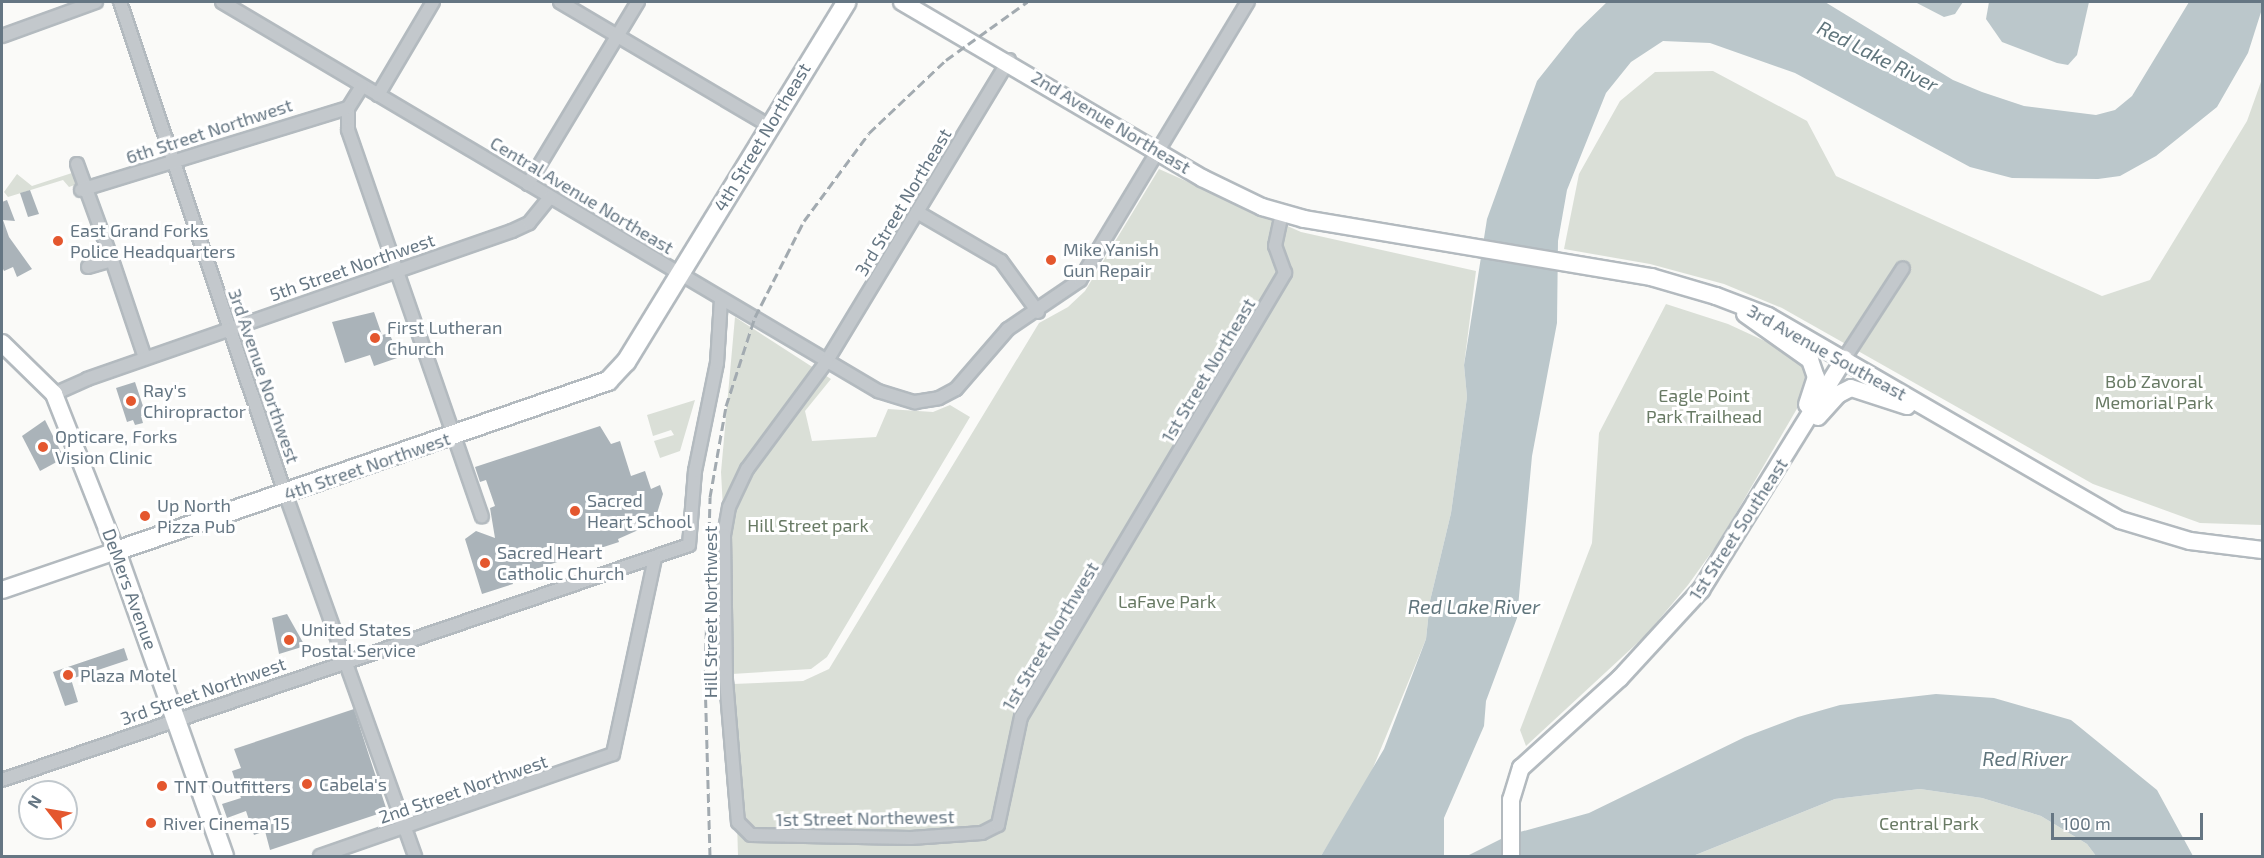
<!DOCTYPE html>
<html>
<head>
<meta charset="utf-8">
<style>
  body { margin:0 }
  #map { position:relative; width:2264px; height:858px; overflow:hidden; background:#fafaf8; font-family:"Exo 2",sans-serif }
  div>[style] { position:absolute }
  .green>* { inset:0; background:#dadfd7 }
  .water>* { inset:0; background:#bbc7cb }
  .building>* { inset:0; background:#aab3b9 }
  .roads { filter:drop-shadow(2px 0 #b3babf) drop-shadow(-2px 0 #b3babf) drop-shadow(0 2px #b3babf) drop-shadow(0 -2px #b3babf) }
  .street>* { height:12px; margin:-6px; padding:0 6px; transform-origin:6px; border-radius:6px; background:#c3c8cc }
  .secondary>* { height:16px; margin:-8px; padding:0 8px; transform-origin:8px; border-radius:8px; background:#fff }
  .primary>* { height:18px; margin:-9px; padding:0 9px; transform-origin:9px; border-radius:9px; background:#fff }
  .rail>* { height:3px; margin-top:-1.5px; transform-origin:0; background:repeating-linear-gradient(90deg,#a2aab0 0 9px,transparent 0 13.5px) }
  .dots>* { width:16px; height:16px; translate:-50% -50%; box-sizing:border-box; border:3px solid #fff; border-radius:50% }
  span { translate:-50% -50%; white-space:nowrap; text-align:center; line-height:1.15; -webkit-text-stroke:6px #fff; paint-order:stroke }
  .street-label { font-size:18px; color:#657683 }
  .poi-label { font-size:18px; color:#657683 }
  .left { translate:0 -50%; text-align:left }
  .park-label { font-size:18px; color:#687a64 }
  .water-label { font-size:20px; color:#60757c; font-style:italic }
  .frame { position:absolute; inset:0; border:3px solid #657683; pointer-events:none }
  .north { position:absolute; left:18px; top:780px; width:60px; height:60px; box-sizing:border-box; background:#fff; border:2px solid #c1c8cd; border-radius:50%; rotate:301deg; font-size:16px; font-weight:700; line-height:24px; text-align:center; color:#657683 }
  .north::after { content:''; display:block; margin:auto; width:21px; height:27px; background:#e4572e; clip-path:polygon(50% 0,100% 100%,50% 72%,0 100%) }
  .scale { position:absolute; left:2051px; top:813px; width:152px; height:27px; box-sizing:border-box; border:3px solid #657683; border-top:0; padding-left:8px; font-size:18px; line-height:21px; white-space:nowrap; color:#657683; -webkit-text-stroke:4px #fff; paint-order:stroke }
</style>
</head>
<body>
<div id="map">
  <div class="green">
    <div style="clip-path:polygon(1713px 71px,1807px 121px,1836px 176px,2102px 296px,2150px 280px,2247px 121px,2262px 79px,2262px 525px,2200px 523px,2093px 484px,1782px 308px,1724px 284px,1650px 264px,1564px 249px,1579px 174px,1620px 101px,1655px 72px)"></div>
    <div style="clip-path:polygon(1159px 169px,1301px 232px,1476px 271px,1464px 365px,1467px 397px,1451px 513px,1430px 601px,1426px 639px,1368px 780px,1321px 856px,738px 856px,733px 684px,803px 681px,829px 669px,1039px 323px,1068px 307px,1085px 291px)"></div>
    <div style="clip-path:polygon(75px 172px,80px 183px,69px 187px,63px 180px,8px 197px,4px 192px,17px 174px,32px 186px)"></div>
    <div style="clip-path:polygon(1666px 304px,1728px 324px,1793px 354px,1804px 367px,1809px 388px,1721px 539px,1688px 585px,1646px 635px,1526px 746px,1520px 730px,1592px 543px,1599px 433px)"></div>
    <div style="clip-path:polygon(735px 317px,831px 379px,805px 411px,812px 441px,876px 437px,888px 409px,933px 412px,950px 405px,970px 417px,827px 657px,811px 669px,732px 674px,721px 472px)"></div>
    <div style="clip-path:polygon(695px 400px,680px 451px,660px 458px,654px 441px,674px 435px,671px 430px,653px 436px,647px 415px)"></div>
    <div style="clip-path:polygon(1920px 789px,1982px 798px,2041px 816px,2087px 844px,2096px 856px,1693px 856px,1835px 799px)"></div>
  </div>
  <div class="water">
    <div style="clip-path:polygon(1607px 2px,1825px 2px,1953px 80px,1982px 92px,2024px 106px,2096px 115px,2115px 110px,2132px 96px,2189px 2px,2262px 2px,2262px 9px,2248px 53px,2217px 107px,2156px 156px,2120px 176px,2098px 179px,2012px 178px,1970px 167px,1795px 73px,1710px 43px,1663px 41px,1631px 62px,1606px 93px,1567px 190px,1558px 241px,1557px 323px,1532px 456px,1517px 618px,1486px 701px,1484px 726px,1444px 818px,1444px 856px,1321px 856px,1384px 749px,1426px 639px,1430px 601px,1451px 513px,1467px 397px,1464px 365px,1487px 219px,1537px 81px,1576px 32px)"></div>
    <div style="clip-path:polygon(1915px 2px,1963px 2px,1955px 14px,1944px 17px)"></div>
    <div style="clip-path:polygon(1989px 2px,2089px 2px,2077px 55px,2068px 65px,2057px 63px,2002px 42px,1986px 19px)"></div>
    <div style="clip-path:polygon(1936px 694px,1994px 698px,2071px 720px,2157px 790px,2193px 856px,2096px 856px,2087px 844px,2041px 816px,1982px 798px,1920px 789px,1835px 799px,1693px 856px,1467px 856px,1509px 835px,1589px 813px,1745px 737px,1798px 717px,1840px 705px)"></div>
  </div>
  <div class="building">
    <div style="clip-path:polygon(30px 190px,39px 214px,28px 217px,20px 193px)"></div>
    <div style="clip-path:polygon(7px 200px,15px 221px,3px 220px,9px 237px,32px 269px,17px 277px,13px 267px,4px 271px,2px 267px,2px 202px)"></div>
    <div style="clip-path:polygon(374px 312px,382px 335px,389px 333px,400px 357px,374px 366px,370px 355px,345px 363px,332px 322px)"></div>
    <div style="clip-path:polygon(135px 382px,146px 415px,141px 416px,143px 423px,135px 425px,133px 420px,127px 422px,116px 388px)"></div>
    <div style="clip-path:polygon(45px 420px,64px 458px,40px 471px,22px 436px)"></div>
    <div style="clip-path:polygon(600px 426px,611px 444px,620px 441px,631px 476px,645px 471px,651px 489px,660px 485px,663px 494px,654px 523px,618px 539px,619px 542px,511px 577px,513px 584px,482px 594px,465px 539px,476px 531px,495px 538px,490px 508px,495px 506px,486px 480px,480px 482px,475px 467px)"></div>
    <div style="clip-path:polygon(287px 614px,305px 646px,279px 654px,272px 618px)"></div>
    <div style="clip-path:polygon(124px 648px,128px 660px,71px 679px,78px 702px,65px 706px,53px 672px)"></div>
    <div style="clip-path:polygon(354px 709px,387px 811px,270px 850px,265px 831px,254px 835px,246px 811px,227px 818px,222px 804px,241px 798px,232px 771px,241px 768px,234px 749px)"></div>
  </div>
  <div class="roads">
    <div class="street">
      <div style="left:120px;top:2px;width:518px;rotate:71.43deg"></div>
      <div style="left:285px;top:493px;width:386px;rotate:70.3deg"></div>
      <div style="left:222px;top:2px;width:763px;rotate:30.67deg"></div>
      <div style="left:878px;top:391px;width:39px;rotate:17deg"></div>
      <div style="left:915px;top:402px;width:24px;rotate:-9deg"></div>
      <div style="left:939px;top:398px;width:19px;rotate:-28deg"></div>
      <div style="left:956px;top:389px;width:79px;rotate:-49.1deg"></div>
      <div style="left:1008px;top:329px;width:87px;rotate:-34.2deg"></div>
      <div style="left:1080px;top:280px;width:325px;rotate:-58.9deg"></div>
      <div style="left:560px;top:2px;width:242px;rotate:30.6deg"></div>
      <div style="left:2px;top:36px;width:100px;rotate:-19.9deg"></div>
      <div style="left:1009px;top:60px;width:352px;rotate:121.2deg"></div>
      <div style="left:827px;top:361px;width:134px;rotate:126.5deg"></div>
      <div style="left:747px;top:469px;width:42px;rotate:115.3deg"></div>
      <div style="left:729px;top:507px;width:28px;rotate:100deg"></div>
      <div style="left:724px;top:535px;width:145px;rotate:89.2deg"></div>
      <div style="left:726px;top:680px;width:143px;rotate:85.2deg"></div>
      <div style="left:738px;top:822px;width:18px;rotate:45deg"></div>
      <div style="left:751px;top:835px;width:160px;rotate:1.1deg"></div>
      <div style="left:911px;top:838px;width:71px;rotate:-4deg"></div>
      <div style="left:982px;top:833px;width:18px;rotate:-27deg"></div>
      <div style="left:998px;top:825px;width:110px;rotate:-78deg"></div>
      <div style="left:1021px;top:717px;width:517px;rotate:-59.26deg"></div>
      <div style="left:1285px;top:273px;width:29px;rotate:-110deg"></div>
      <div style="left:1275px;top:246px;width:34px;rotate:-78deg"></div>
      <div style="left:362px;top:86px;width:26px;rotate:122deg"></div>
      <div style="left:348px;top:108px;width:22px;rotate:90deg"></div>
      <div style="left:348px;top:130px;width:409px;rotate:70.9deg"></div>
      <div style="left:378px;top:95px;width:108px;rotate:-59.4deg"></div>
      <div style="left:77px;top:164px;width:102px;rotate:70deg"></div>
      <div style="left:112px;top:260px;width:25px;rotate:164deg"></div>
      <div style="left:528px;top:184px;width:213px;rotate:-58.9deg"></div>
      <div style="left:81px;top:190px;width:279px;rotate:-17.1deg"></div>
      <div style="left:917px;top:212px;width:97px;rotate:30.3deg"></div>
      <div style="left:1001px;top:261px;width:63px;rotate:54deg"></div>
      <div style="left:112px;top:260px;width:103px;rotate:71.4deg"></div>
      <div style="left:1844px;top:359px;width:108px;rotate:-57deg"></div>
      <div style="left:54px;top:394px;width:36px;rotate:-24deg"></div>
      <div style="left:87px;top:379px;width:450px;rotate:-19.2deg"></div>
      <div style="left:512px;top:231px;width:19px;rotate:-25deg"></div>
      <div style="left:529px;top:223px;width:33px;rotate:-51deg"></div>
      <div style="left:2px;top:780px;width:726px;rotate:-18.88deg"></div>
      <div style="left:689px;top:545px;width:74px;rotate:-85.4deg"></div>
      <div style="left:695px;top:471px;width:110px;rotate:-78.5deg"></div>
      <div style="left:717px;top:363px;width:64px;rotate:-86.4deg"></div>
      <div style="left:320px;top:856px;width:310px;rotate:-19.2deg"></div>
      <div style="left:613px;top:754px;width:200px;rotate:-77.9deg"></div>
    </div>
    <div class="secondary">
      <div style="left:902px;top:2px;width:348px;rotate:30.4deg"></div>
      <div style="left:1202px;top:178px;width:67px;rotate:25.8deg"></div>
      <div style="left:1262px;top:207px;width:44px;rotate:15.9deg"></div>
      <div style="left:1304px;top:219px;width:352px;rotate:9.5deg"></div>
      <div style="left:1651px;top:277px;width:68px;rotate:16.3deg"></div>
      <div style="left:1716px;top:296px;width:56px;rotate:21deg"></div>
      <div style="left:1768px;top:316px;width:407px;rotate:30.1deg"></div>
      <div style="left:2120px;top:520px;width:73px;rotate:16.7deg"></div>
      <div style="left:2190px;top:541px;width:73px;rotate:7.1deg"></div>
      <div style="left:1745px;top:314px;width:80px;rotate:35.3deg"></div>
      <div style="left:1810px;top:360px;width:18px;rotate:71deg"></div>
      <div style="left:1816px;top:377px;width:29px;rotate:108deg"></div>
      <div style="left:2px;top:343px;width:73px;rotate:44.4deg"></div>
      <div style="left:54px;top:394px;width:169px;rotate:68.5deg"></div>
      <div style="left:116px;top:551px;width:120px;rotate:161.1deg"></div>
      <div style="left:1818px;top:417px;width:31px;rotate:-48deg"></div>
      <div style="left:1839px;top:394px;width:13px;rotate:-27deg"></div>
      <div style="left:1851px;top:388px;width:59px;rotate:17.8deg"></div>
      <div style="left:1511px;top:856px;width:56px;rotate:-90deg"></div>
      <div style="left:1511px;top:800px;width:34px;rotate:-73deg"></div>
      <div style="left:1521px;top:768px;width:134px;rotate:-42.3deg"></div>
      <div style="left:1620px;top:678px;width:120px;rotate:-47.4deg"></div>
      <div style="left:1701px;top:590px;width:272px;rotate:-58.2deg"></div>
    </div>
    <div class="primary">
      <div style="left:224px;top:856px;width:324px;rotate:-109.5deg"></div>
      <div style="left:116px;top:551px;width:521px;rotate:-19.06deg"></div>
      <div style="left:608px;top:381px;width:26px;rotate:-47deg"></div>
      <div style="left:626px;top:362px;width:422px;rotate:-58.5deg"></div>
    </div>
  </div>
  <div class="rail">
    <div style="left:710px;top:856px;width:177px;rotate:-91.6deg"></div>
    <div style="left:705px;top:679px;width:182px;rotate:-88.4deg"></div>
    <div style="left:710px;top:497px;width:92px;rotate:-80deg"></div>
    <div style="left:726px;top:406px;width:94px;rotate:-72deg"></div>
    <div style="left:755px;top:317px;width:108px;rotate:-63deg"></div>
    <div style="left:804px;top:221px;width:109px;rotate:-53.5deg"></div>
    <div style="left:869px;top:133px;width:106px;rotate:-43.5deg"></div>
    <div style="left:946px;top:60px;width:100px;rotate:-35.6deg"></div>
  </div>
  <div class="dots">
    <div style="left:58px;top:241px;background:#e4572e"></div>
    <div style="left:1051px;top:260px;background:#e4572e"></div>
    <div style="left:375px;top:338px;background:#e4572e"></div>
    <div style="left:131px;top:401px;background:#e4572e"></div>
    <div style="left:43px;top:447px;background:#e4572e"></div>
    <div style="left:575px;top:511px;background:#e4572e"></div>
    <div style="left:145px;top:516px;background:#e4572e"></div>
    <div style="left:485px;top:563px;background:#e4572e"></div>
    <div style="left:289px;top:640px;background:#e4572e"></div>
    <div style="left:68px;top:675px;background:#e4572e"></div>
    <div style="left:307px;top:784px;background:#e4572e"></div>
    <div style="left:162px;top:786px;background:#e4572e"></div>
    <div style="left:151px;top:823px;background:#e4572e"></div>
  </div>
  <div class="street-label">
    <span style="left:1111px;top:122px;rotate:31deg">2nd Avenue Northeast</span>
    <span style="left:209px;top:131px;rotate:-18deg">6th Street Northwest</span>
    <span style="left:762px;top:137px;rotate:-59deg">4th Street Northeast</span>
    <span style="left:582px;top:195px;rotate:31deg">Central Avenue Northeast</span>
    <span style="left:903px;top:202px;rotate:-59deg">3rd Street Northeast</span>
    <span style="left:352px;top:267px;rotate:-19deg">5th Street Northwest</span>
    <span style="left:1827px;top:352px;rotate:29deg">3rd Avenue Southeast</span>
    <span style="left:1208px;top:370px;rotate:-59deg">1st Street Northeast</span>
    <span style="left:264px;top:376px;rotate:71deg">3rd Avenue Northwest</span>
    <span style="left:367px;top:466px;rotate:-19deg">4th Street Northwest</span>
    <span style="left:1738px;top:529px;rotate:-57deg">1st Street Southeast</span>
    <span style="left:130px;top:589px;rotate:70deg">DeMers Avenue</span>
    <span style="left:710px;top:612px;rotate:-90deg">Hill Street Northwest</span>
    <span style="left:1050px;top:636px;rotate:-59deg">1st Street Northwest</span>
    <span style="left:203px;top:691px;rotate:-19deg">3rd Street Northwest</span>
    <span style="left:463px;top:789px;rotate:-19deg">2nd Street Northwest</span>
    <span style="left:865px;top:818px;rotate:-1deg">1st Street Northewest</span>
  </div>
  <div class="poi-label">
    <span class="left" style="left:70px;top:241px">East Grand Forks<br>Police Headquarters</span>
    <span class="left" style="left:1063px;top:260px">Mike Yanish<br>Gun Repair</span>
    <span class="left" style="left:387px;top:338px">First Lutheran<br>Church</span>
    <span class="left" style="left:143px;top:401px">Ray's<br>Chiropractor</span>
    <span class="left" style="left:55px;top:447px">Opticare, Forks<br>Vision Clinic</span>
    <span class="left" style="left:587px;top:511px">Sacred<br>Heart School</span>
    <span class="left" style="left:157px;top:516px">Up North<br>Pizza Pub</span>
    <span class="left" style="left:497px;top:563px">Sacred Heart<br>Catholic Church</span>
    <span class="left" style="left:301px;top:640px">United States<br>Postal Service</span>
    <span class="left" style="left:80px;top:675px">Plaza Motel</span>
    <span class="left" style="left:319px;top:784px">Cabela's</span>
    <span class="left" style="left:174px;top:786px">TNT Outfitters</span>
    <span class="left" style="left:163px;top:823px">River Cinema 15</span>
  </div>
  <div class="park-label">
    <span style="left:2154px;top:392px">Bob Zavoral<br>Memorial Park</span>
    <span style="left:1704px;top:406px">Eagle Point<br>Park Trailhead</span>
    <span style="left:808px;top:525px">Hill Street park</span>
    <span style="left:1167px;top:601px">LaFave Park</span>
    <span style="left:1929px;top:823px">Central Park</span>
  </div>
  <div class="water-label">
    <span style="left:1878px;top:56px;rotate:27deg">Red Lake River</span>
    <span style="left:1474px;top:606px">Red Lake River</span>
    <span style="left:2025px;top:758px">Red River</span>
  </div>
  <div class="frame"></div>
  <div class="north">N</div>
  <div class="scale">100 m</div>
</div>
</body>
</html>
